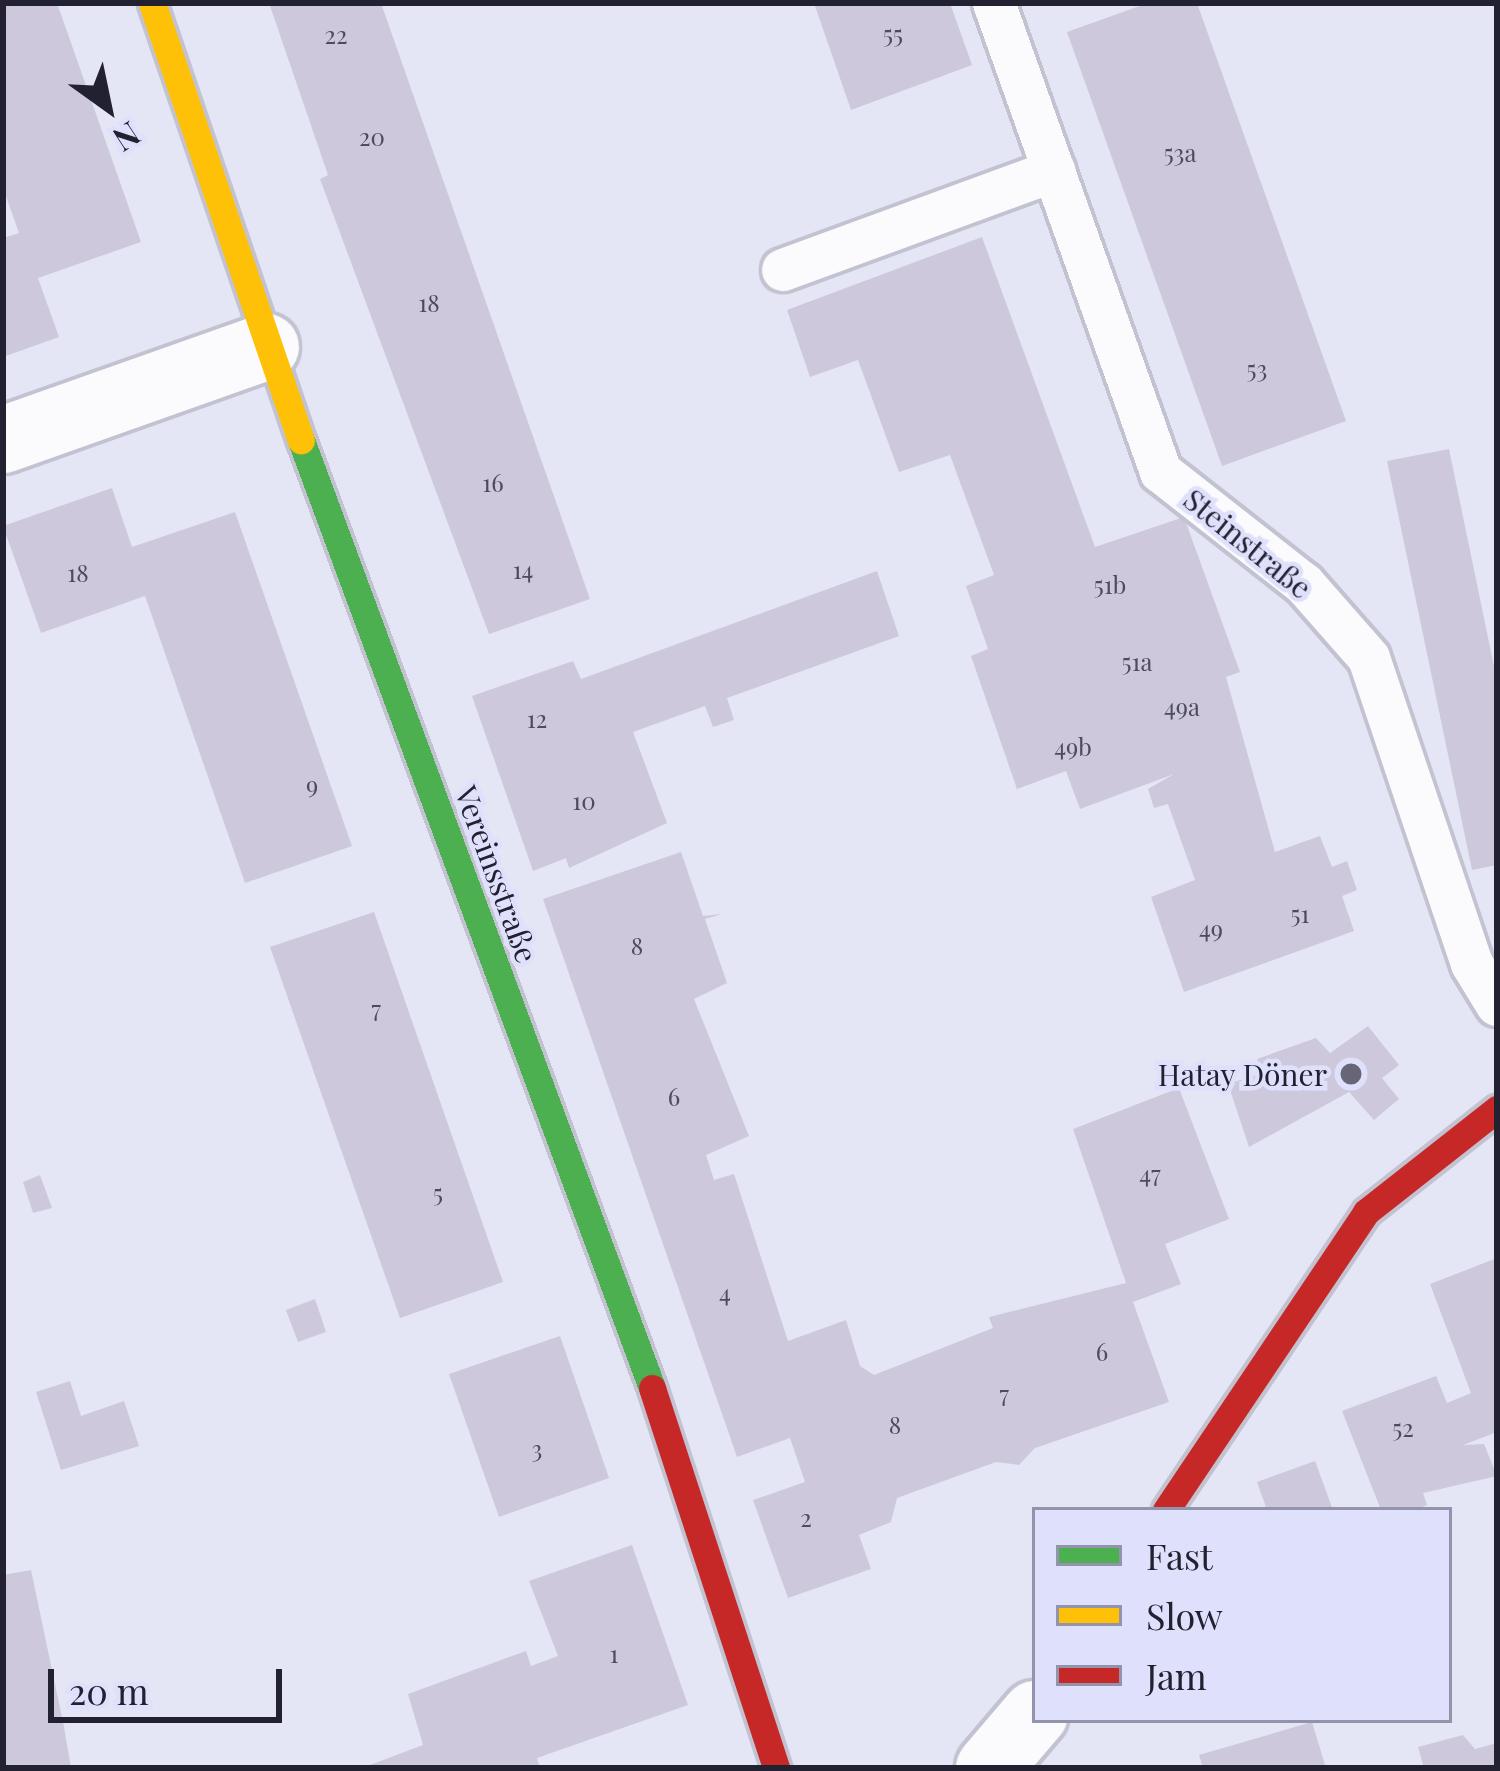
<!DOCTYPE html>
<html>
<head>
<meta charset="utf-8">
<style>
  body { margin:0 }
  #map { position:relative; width:1500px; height:1771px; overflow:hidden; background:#e5e6f5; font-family:"Playfair Display",serif }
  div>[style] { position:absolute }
  .building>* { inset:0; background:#cdc8dc }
  .roads { filter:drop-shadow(3px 0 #c2c2d1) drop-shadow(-3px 0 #c2c2d1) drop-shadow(0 3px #c2c2d1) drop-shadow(0 -3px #c2c2d1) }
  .lane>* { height:42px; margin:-21px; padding:0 21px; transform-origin:21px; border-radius:21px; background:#fbfbfe }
  .street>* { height:66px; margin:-33px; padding:0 33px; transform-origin:33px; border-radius:33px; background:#fbfbfe }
  .fast>* { height:27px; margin:-13.5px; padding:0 13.5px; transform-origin:13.5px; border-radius:13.5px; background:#4caf50 }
  .slow>* { height:27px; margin:-13.5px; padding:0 13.5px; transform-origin:13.5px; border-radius:13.5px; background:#ffc107 }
  .jam>* { height:27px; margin:-13.5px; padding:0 13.5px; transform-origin:13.5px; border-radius:13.5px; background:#c62828 }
  .dots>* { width:33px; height:33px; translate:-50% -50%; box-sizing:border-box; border:6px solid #dfe0fb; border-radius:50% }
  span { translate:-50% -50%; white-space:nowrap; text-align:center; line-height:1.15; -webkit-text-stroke:9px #dfe0fb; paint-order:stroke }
  .number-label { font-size:24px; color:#4d4b5c }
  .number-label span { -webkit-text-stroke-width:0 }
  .street-label { font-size:30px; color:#222132 }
  .poi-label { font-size:30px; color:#222132 }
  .right { translate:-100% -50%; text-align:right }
  .frame { position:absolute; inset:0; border:6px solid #222132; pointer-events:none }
  .legend { position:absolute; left:1032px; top:1507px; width:420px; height:216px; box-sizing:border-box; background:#dfe0fb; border:3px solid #9394ab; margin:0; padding:15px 21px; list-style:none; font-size:36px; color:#222132 }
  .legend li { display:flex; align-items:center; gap:24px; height:60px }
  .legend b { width:60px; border:3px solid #9394ab }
  .north { position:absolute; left:48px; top:48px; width:120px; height:120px; -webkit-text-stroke:9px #dfe0fb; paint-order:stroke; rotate:147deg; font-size:33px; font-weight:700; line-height:48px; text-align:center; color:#222132 }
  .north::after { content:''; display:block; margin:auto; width:42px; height:54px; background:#222132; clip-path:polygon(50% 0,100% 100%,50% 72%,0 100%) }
  .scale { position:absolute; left:48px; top:1669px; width:234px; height:54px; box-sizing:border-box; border:6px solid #222132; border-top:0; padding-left:15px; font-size:36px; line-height:42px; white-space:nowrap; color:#222132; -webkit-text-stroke:9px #dfe0fb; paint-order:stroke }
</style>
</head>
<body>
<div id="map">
  <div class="building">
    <div style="clip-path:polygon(3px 3px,57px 3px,141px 242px,38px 278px,59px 337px,3px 357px,3px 238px,19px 233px,3px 188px)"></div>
    <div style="clip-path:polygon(269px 3px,381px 3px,590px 599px,489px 634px,320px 179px,328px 175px)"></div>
    <div style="clip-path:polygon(814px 3px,950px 3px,972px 65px,851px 110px)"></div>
    <div style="clip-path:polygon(1148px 3px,1197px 3px,1346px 421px,1222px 466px,1067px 32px)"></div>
    <div style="clip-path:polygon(982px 237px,1095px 547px,1184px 517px,1240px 672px,1226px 677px,1275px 852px,1320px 836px,1332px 867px,1347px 861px,1357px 890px,1342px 896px,1354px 931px,1184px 992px,1151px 897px,1195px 880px,1168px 804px,1154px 808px,1148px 789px,1174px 774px,1080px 809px,1066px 771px,1017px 789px,971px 656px,988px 649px,966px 586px,994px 575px,950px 455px,899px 472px,858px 360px,810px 377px,787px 310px)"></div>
    <div style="clip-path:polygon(1449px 449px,1497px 681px,1497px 865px,1472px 870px,1387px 461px)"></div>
    <div style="clip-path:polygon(112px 488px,132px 547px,235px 512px,352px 846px,245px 883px,145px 596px,41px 633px,3px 526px)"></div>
    <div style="clip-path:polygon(877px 571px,899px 636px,727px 698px,734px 720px,713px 727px,705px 706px,633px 732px,667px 823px,569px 868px,566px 858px,533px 871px,472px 696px,573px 661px,581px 679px)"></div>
    <div style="clip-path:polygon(681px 852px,703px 916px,722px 914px,705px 919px,727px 983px,694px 999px,749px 1136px,706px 1155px,714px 1180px,734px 1174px,788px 1341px,846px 1320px,860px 1366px,874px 1375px,993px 1328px,989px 1317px,1126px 1283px,1073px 1129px,1179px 1088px,1229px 1219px,1165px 1244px,1181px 1284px,1133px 1302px,1169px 1402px,1035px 1448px,1019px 1465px,996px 1462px,897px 1498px,891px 1522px,859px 1535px,871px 1569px,788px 1598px,753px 1500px,805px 1482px,790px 1438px,737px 1457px,543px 899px)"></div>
    <div style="clip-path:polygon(374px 912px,503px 1282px,400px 1318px,270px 947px)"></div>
    <div style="clip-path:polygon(1368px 1026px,1399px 1065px,1382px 1078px,1399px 1099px,1374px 1120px,1349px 1092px,1249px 1147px,1228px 1084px,1261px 1073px,1257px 1059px,1316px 1038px,1330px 1053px)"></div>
    <div style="clip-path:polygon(40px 1175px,52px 1208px,33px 1213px,23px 1182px)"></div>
    <div style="clip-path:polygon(1497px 1258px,1497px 1432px,1463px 1445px,1484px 1444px,1497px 1476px,1423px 1493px,1427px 1505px,1415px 1510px,1381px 1510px,1342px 1411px,1436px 1376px,1447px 1403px,1471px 1393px,1430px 1284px)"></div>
    <div style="clip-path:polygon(315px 1299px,326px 1332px,298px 1342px,286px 1310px)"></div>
    <div style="clip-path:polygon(560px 1336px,609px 1478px,499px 1517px,449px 1374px)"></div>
    <div style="clip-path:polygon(70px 1381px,81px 1416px,124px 1401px,139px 1446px,61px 1470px,36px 1392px)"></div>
    <div style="clip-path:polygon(1315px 1461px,1333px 1510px,1267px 1510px,1257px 1482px)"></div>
    <div style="clip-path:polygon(632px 1545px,688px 1705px,537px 1758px,540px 1768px,362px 1768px,423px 1745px,408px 1694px,526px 1651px,531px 1666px,558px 1656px,529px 1581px)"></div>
    <div style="clip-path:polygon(31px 1570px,64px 1727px,71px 1768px,3px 1768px,3px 1575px)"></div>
    <div style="clip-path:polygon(1312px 1722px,1326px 1768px,1203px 1768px,1199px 1755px)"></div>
    <div style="clip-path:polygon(1463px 1735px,1475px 1749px,1497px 1743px,1497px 1768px,1424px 1768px,1418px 1747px)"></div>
  </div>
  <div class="roads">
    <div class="lane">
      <div style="left:994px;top:3px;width:498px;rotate:70.4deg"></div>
      <div style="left:1161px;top:472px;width:182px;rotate:38.1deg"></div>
      <div style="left:1304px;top:584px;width:98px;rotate:48.7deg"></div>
      <div style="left:1369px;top:658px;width:323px;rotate:71.4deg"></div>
      <div style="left:1472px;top:964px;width:48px;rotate:58.6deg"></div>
      <div style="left:783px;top:270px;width:289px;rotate:-20.1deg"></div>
    </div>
    <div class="street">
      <div style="left:3px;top:440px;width:279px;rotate:-19.5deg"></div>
      <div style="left:989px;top:1768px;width:71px;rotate:-49.6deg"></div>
    </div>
    <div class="fast">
      <div style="left:301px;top:440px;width:1011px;rotate:69.68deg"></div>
    </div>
    <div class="slow">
      <div style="left:152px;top:3px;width:462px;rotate:71.2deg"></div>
    </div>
    <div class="jam">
      <div style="left:652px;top:1388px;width:400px;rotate:71.9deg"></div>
      <div style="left:1166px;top:1510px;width:359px;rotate:-56.1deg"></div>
      <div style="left:1366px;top:1212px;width:167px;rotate:-38.2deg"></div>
    </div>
  </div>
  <div class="dots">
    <div style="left:1351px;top:1074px;background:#666676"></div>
  </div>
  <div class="number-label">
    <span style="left:893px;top:34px">55</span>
    <span style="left:336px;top:35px">22</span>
    <span style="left:372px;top:137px">20</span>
    <span style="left:1180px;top:153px">53a</span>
    <span style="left:429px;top:303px">18</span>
    <span style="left:1257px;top:369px">53</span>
    <span style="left:493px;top:483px">16</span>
    <span style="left:523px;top:570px">14</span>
    <span style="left:78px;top:573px">18</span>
    <span style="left:1110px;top:585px">51b</span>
    <span style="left:1137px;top:662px">51a</span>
    <span style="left:1182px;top:707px">49a</span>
    <span style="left:537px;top:719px">12</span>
    <span style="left:1073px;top:747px">49b</span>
    <span style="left:312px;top:785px">9</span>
    <span style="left:584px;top:801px">10</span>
    <span style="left:1300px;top:914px">51</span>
    <span style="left:1211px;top:929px">49</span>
    <span style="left:637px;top:946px">8</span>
    <span style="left:376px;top:1009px">7</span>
    <span style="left:674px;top:1097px">6</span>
    <span style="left:1150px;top:1174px">47</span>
    <span style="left:438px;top:1193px">5</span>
    <span style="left:725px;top:1293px">4</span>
    <span style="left:1102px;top:1352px">6</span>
    <span style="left:1004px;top:1394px">7</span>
    <span style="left:895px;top:1425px">8</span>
    <span style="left:1403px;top:1428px">52</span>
    <span style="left:537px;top:1449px">3</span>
    <span style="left:806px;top:1518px">2</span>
    <span style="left:614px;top:1654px">1</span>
  </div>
  <div class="street-label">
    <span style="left:1248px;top:543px;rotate:39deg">Steinstraße</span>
    <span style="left:497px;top:874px;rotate:70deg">Vereinsstraße</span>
  </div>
  <div class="poi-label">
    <span class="right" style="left:1327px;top:1074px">Hatay Döner</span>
  </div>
  <div class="frame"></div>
  <ul class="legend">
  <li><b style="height:15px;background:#4caf50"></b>Fast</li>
  <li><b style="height:15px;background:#ffc107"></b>Slow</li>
  <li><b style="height:15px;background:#c62828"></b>Jam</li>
  </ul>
  <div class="north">N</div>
  <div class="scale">20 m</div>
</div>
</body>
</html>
